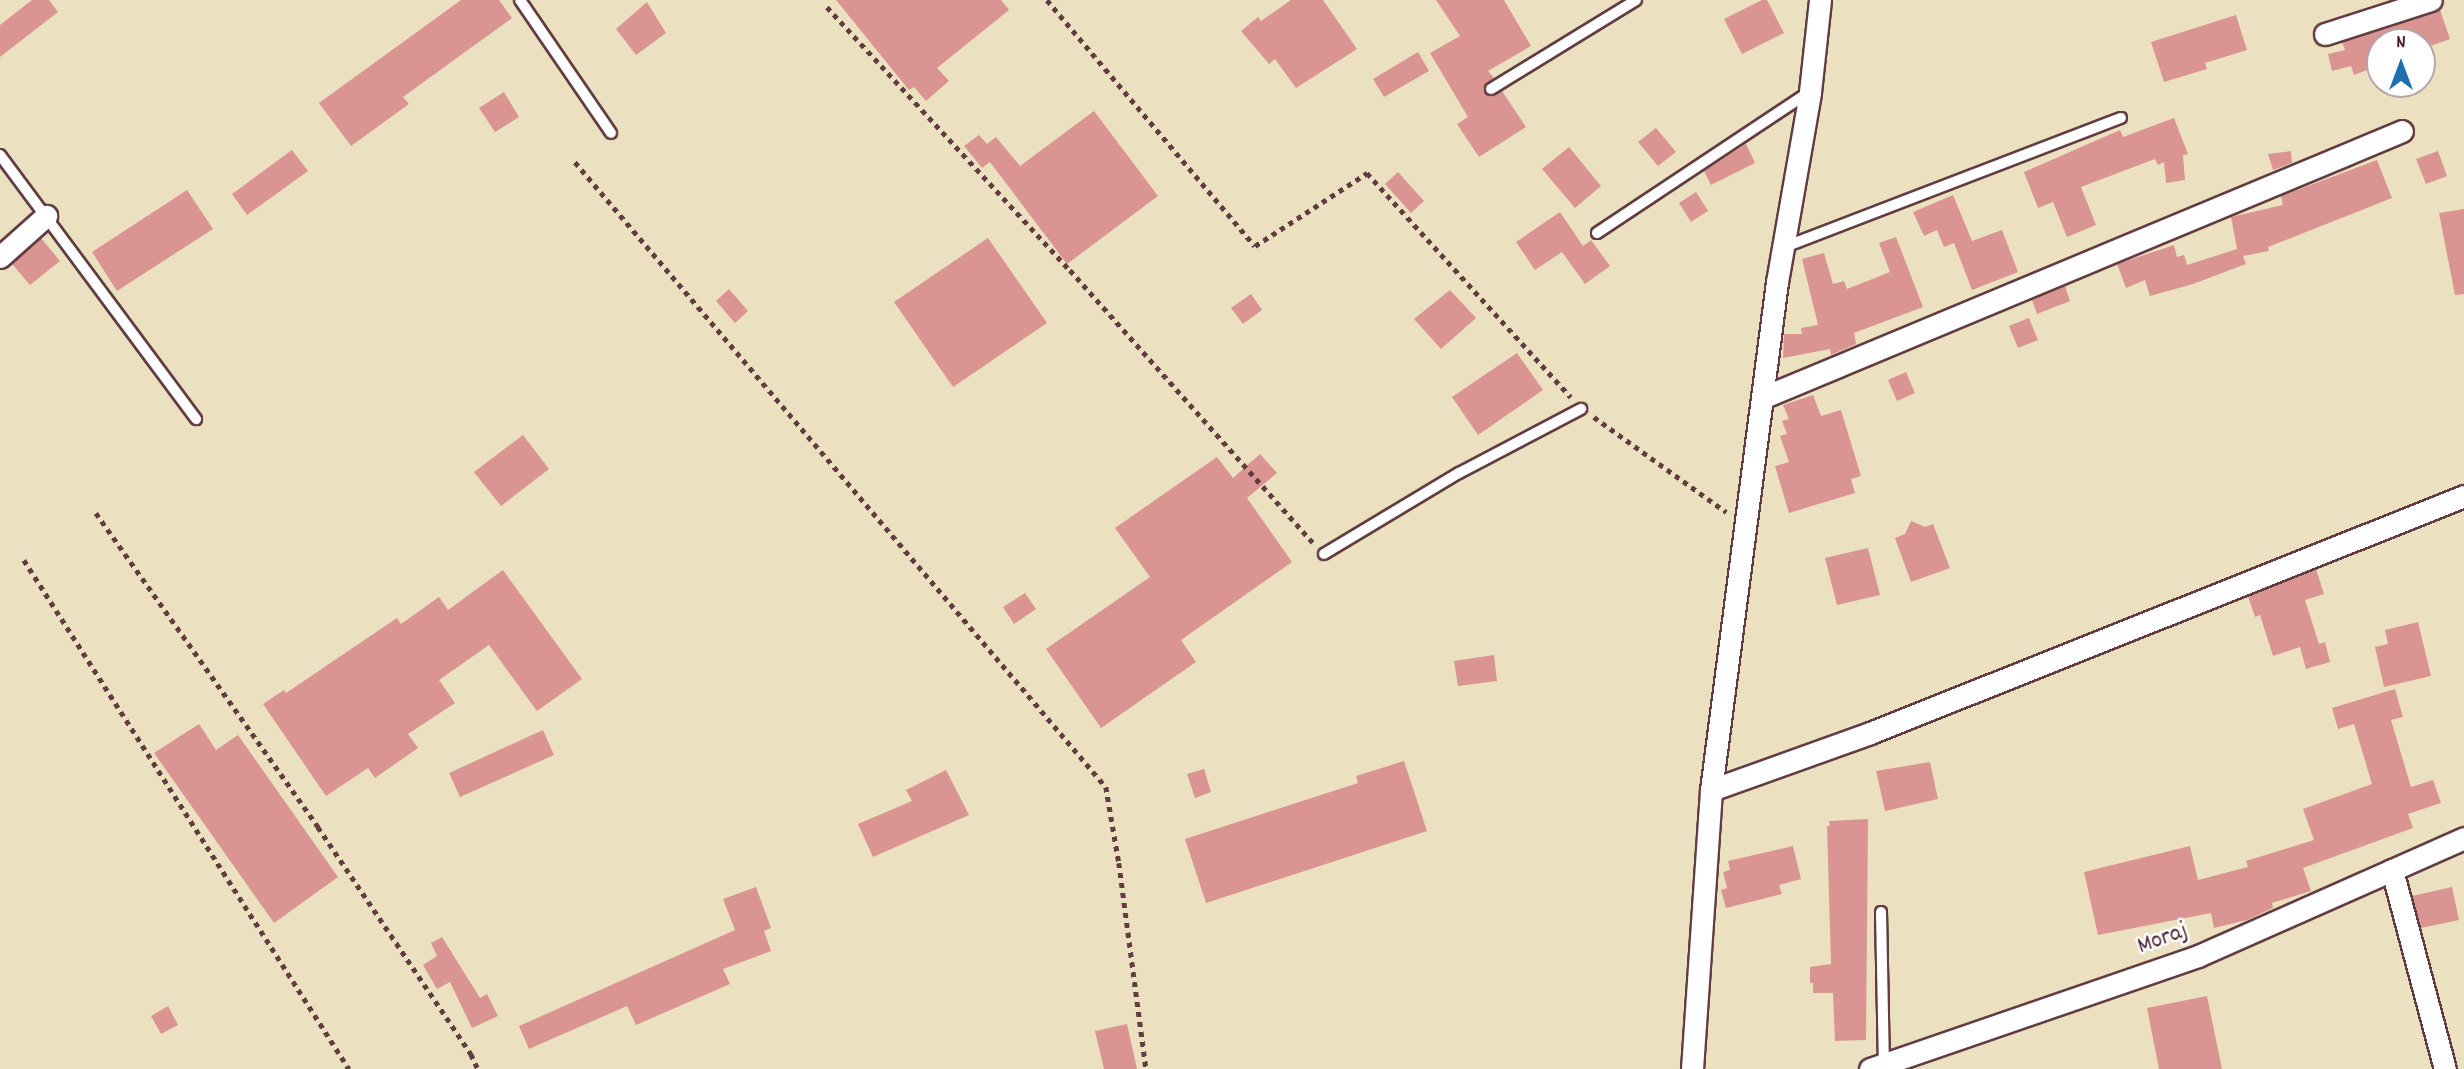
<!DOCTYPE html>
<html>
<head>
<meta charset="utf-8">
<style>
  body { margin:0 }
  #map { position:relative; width:2464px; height:1069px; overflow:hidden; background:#ebe1c0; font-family:Dekko,sans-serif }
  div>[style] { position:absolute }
  .building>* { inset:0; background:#da9592 }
  .path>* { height:4.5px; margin-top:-2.25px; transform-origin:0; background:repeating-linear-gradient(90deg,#623c41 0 5px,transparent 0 10px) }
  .roads { filter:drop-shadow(2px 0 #623c41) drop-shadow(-2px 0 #623c41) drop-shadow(0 2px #623c41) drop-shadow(0 -2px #623c41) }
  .lane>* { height:10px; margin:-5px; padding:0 5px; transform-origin:5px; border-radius:5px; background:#fff }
  .street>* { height:21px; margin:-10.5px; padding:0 10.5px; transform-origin:10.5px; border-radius:10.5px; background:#fff }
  span { translate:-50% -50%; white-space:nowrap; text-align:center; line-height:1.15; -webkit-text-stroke:5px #fff; paint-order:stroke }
  .street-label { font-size:24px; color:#4a1f2b }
  .north { position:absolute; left:2366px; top:28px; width:70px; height:70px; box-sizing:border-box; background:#fff; border:2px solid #b7a5aa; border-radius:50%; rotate:0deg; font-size:19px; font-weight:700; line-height:28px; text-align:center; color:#4a1f2b }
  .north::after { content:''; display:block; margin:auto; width:24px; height:32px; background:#1f6fb2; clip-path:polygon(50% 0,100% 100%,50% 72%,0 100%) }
</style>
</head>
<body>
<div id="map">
  <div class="building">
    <div style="clip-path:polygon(32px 0,49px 0,58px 12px,0 57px,0 25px)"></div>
    <div style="clip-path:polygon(461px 0,499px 0,512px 18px,403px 97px,409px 104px,351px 146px,319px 103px)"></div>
    <div style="clip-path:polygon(836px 0,1001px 0,1009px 10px,937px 68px,949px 81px,926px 101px,914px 87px,909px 90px)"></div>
    <div style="clip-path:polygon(1291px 0,1323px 0,1357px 49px,1296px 88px,1275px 59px,1269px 64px,1241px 31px,1258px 17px,1261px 21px)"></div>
    <div style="clip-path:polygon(1436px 0,1504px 0,1531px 46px,1488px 71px,1494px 78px,1483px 89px,1491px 97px,1502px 91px,1526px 127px,1479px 157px,1457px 124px,1468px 117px,1430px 53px,1460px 36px)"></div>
    <div style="clip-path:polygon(1762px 0,1767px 0,1784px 33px,1742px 54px,1724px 19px)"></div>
    <div style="clip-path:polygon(647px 2px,666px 33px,636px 55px,616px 29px)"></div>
    <div style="clip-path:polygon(2440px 10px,2450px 39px,2422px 49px,2422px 42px,2380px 42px,2380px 65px,2354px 75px,2351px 66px,2332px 71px,2328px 54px,2345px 50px,2342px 42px)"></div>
    <div style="clip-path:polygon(2236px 15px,2247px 50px,2205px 63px,2207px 69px,2164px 82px,2151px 42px)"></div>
    <div style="clip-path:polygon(1418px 52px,1429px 71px,1384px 97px,1373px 79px)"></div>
    <div style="clip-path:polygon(504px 92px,519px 117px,495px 132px,479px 108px)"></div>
    <div style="clip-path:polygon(1094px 111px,1158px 196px,1067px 264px,990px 162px,982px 168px,964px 146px,979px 135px,987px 144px,996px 137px,1020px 166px)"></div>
    <div style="clip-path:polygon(2174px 118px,2188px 154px,2183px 155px,2185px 180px,2166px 183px,2164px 162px,2158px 165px,2155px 159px,2081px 187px,2096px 225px,2067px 237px,2053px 202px,2038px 208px,2024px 172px,2120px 130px,2123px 137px)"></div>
    <div style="clip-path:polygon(1656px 128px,1676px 152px,1658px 166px,1638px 142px)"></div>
    <div style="clip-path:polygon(1746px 144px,1755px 163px,1711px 185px,1704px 171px)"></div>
    <div style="clip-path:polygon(1569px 147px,1601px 186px,1575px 208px,1542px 169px)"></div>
    <div style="clip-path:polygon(292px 150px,308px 171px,247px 215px,232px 194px)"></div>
    <div style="clip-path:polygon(2291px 151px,2292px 163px,2273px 170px,2268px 154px)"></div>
    <div style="clip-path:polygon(2438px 151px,2447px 176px,2426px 184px,2416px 159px)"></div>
    <div style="clip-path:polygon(2377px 160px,2392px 198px,2268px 247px,2269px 251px,2243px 256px,2246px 264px,2193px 284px,2150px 296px,2145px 280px,2126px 288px,2117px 264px,2174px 245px,2177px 257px,2184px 255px,2187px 265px,2237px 249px,2231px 217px,2283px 205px,2281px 196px)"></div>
    <div style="clip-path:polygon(1398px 172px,1424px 201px,1411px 213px,1385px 184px)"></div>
    <div style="clip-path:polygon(187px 190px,213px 229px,117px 291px,92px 252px)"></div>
    <div style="clip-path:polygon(1696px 192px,1708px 211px,1691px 222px,1679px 203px)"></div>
    <div style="clip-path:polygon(1953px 195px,1972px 241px,2002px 230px,2018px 272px,1972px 290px,1954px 243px,1944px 247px,1937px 230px,1924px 236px,1913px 212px)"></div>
    <div style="clip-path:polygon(2464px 209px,2464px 294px,2455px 295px,2439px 213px)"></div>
    <div style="clip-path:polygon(1560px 212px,1583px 246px,1591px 240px,1610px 266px,1585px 284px,1562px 252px,1535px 270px,1516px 242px)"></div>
    <div style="clip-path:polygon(1896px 237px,1923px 307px,1854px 333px,1856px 344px,1831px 355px,1830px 349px,1783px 358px,1784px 334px,1802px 334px,1801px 328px,1818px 325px,1802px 259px,1824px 253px,1833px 284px,1844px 281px,1847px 289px,1890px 272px,1879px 243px)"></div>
    <div style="clip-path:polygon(41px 238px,60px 261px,30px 285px,12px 264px)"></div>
    <div style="clip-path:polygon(988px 238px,1047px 323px,953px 387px,894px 302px)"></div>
    <div style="clip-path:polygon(2065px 286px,2070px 301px,2037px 314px,2032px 300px)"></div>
    <div style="clip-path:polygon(729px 289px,748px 311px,735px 323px,716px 301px)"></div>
    <div style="clip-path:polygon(1450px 290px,1476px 318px,1441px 349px,1414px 319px)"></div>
    <div style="clip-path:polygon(1251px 294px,1262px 310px,1243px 324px,1231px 308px)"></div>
    <div style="clip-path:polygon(2029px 318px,2038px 340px,2018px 348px,2009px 326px)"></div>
    <div style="clip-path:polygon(1517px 353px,1543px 390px,1478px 435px,1452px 397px)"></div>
    <div style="clip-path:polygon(1906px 372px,1915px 393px,1897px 401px,1888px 380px)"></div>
    <div style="clip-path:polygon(1813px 395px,1821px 416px,1841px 410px,1861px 476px,1851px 479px,1855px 493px,1789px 513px,1775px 466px,1789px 462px,1780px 436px,1787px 434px,1782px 421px,1789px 419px,1783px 405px)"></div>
    <div style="clip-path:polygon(523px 435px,549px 469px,501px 506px,474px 472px)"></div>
    <div style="clip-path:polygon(1260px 454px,1277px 473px,1247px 498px,1292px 562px,1181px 640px,1196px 662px,1101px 728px,1046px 649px,1150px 577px,1115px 528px,1217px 457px,1233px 478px)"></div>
    <div style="clip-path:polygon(1911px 521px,1925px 527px,1933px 524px,1950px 568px,1911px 582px,1895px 538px,1905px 534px)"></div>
    <div style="clip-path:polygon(1868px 548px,1880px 595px,1837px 605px,1825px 558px)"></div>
    <div style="clip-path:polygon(2316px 569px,2324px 594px,2305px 600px,2319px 644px,2325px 642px,2330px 662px,2306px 669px,2300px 647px,2273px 656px,2260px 615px,2255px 617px,2248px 596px)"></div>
    <div style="clip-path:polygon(503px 570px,582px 679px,537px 711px,489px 645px,439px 680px,455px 703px,408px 734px,418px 748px,375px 778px,368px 768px,326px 796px,263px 704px,284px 690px,286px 693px,397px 618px,401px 624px,439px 597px,448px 610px)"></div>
    <div style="clip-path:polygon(1025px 593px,1036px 609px,1014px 624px,1003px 607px)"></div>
    <div style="clip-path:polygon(2418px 622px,2431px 676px,2384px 687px,2375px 647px,2388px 644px,2385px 630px)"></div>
    <div style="clip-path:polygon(1494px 655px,1497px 681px,1458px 686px,1454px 661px)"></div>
    <div style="clip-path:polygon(2395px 689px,2403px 717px,2391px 720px,2411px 787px,2433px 780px,2441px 803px,2408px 814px,2413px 828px,2303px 868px,2311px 891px,2272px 903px,2273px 908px,2247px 920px,2214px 928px,2211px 913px,2098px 935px,2084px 872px,2190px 846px,2198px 880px,2248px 867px,2246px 861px,2314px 840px,2303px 809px,2372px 784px,2354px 724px,2338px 729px,2332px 708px)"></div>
    <div style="clip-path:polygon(199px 724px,216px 750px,238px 735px,338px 877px,274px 923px,154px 753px)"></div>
    <div style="clip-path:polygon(543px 730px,554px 755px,460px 797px,449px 773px)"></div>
    <div style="clip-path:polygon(1404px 761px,1427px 831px,1206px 903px,1185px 839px,1358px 783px,1356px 776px)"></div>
    <div style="clip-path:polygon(1930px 762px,1938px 799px,1885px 811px,1876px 771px)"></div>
    <div style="clip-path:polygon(1204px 769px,1211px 792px,1195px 798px,1187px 774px)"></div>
    <div style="clip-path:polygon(946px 770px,969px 815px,873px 857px,858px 824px,912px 801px,906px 790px)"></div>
    <div style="clip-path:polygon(1868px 819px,1866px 1040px,1835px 1041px,1833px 993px,1813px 993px,1813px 983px,1810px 983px,1810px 967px,1831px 964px,1827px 826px,1830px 826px,1829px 821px)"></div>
    <div style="clip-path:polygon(1793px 846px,1801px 879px,1779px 885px,1782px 894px,1726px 908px,1721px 890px,1727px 888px,1723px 872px,1730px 870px,1728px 861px)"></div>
    <div style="clip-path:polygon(756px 887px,771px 928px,764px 931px,771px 951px,723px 969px,730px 984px,636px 1025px,627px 1006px,529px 1049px,519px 1026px,735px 930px,723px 899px)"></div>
    <div style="clip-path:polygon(2452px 887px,2459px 920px,2421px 928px,2412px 896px)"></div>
    <div style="clip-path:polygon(442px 937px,480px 998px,487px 994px,498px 1016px,472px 1028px,450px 982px,437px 989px,423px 965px,437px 956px,431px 943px)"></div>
    <div style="clip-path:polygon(2207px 996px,2222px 1069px,2159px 1069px,2147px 1008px)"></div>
    <div style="clip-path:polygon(168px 1006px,178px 1025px,161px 1034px,151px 1016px)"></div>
    <div style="clip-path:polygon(1127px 1024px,1137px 1069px,1104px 1069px,1095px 1031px)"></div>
  </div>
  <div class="path">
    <div style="left:1047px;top:0;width:322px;rotate:49.8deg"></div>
    <div style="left:1255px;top:246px;width:134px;rotate:-33.1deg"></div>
    <div style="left:1367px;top:173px;width:303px;rotate:47.7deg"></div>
    <div style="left:827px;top:7px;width:358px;rotate:47.3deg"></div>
    <div style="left:1070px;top:270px;width:365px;rotate:48.3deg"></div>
    <div style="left:575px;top:162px;width:820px;rotate:49.65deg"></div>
    <div style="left:1106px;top:787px;width:77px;rotate:80.3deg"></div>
    <div style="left:1119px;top:863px;width:208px;rotate:82.5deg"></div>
    <div style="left:1594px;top:417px;width:163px;rotate:35.7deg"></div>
    <div style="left:96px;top:513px;width:385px;rotate:54.7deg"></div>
    <div style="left:318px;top:827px;width:274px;rotate:56deg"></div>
    <div style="left:471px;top:1054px;width:17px;rotate:65deg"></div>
    <div style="left:24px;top:560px;width:604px;rotate:57.44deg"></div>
  </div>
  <div class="roads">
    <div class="lane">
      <div style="left:520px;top:0;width:161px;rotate:55.6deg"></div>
      <div style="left:1491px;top:89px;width:170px;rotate:-31.5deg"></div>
      <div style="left:0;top:155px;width:329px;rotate:53.4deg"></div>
      <div style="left:1597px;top:233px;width:253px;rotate:-33.6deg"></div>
      <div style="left:1782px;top:248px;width:363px;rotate:-21deg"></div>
      <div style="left:1324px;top:554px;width:157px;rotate:-31deg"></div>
      <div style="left:1459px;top:473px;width:138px;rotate:-27.7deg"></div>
      <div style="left:1881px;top:912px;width:152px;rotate:88.9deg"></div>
    </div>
    <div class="street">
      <div style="left:2325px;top:34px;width:111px;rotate:-17.8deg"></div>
      <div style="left:0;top:257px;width:62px;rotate:-41.7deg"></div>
      <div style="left:1764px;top:397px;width:691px;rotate:-22.63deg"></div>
      <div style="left:1711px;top:790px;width:169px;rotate:-19.7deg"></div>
      <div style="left:1870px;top:733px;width:640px;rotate:-21.75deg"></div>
      <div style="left:2392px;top:870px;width:206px;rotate:75.1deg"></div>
      <div style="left:1692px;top:1069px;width:280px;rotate:-86.1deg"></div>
      <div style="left:1711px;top:790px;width:512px;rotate:-82.6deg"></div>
      <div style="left:1777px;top:282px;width:193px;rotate:-80.1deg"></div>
      <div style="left:1810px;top:92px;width:93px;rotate:-83.8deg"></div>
      <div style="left:1870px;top:1069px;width:347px;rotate:-19deg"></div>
      <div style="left:2198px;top:956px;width:291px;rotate:-23.9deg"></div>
    </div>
  </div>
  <div class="street-label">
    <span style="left:2163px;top:940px;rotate:-20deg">Moraj</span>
  </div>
  <div class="north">N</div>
</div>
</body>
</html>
